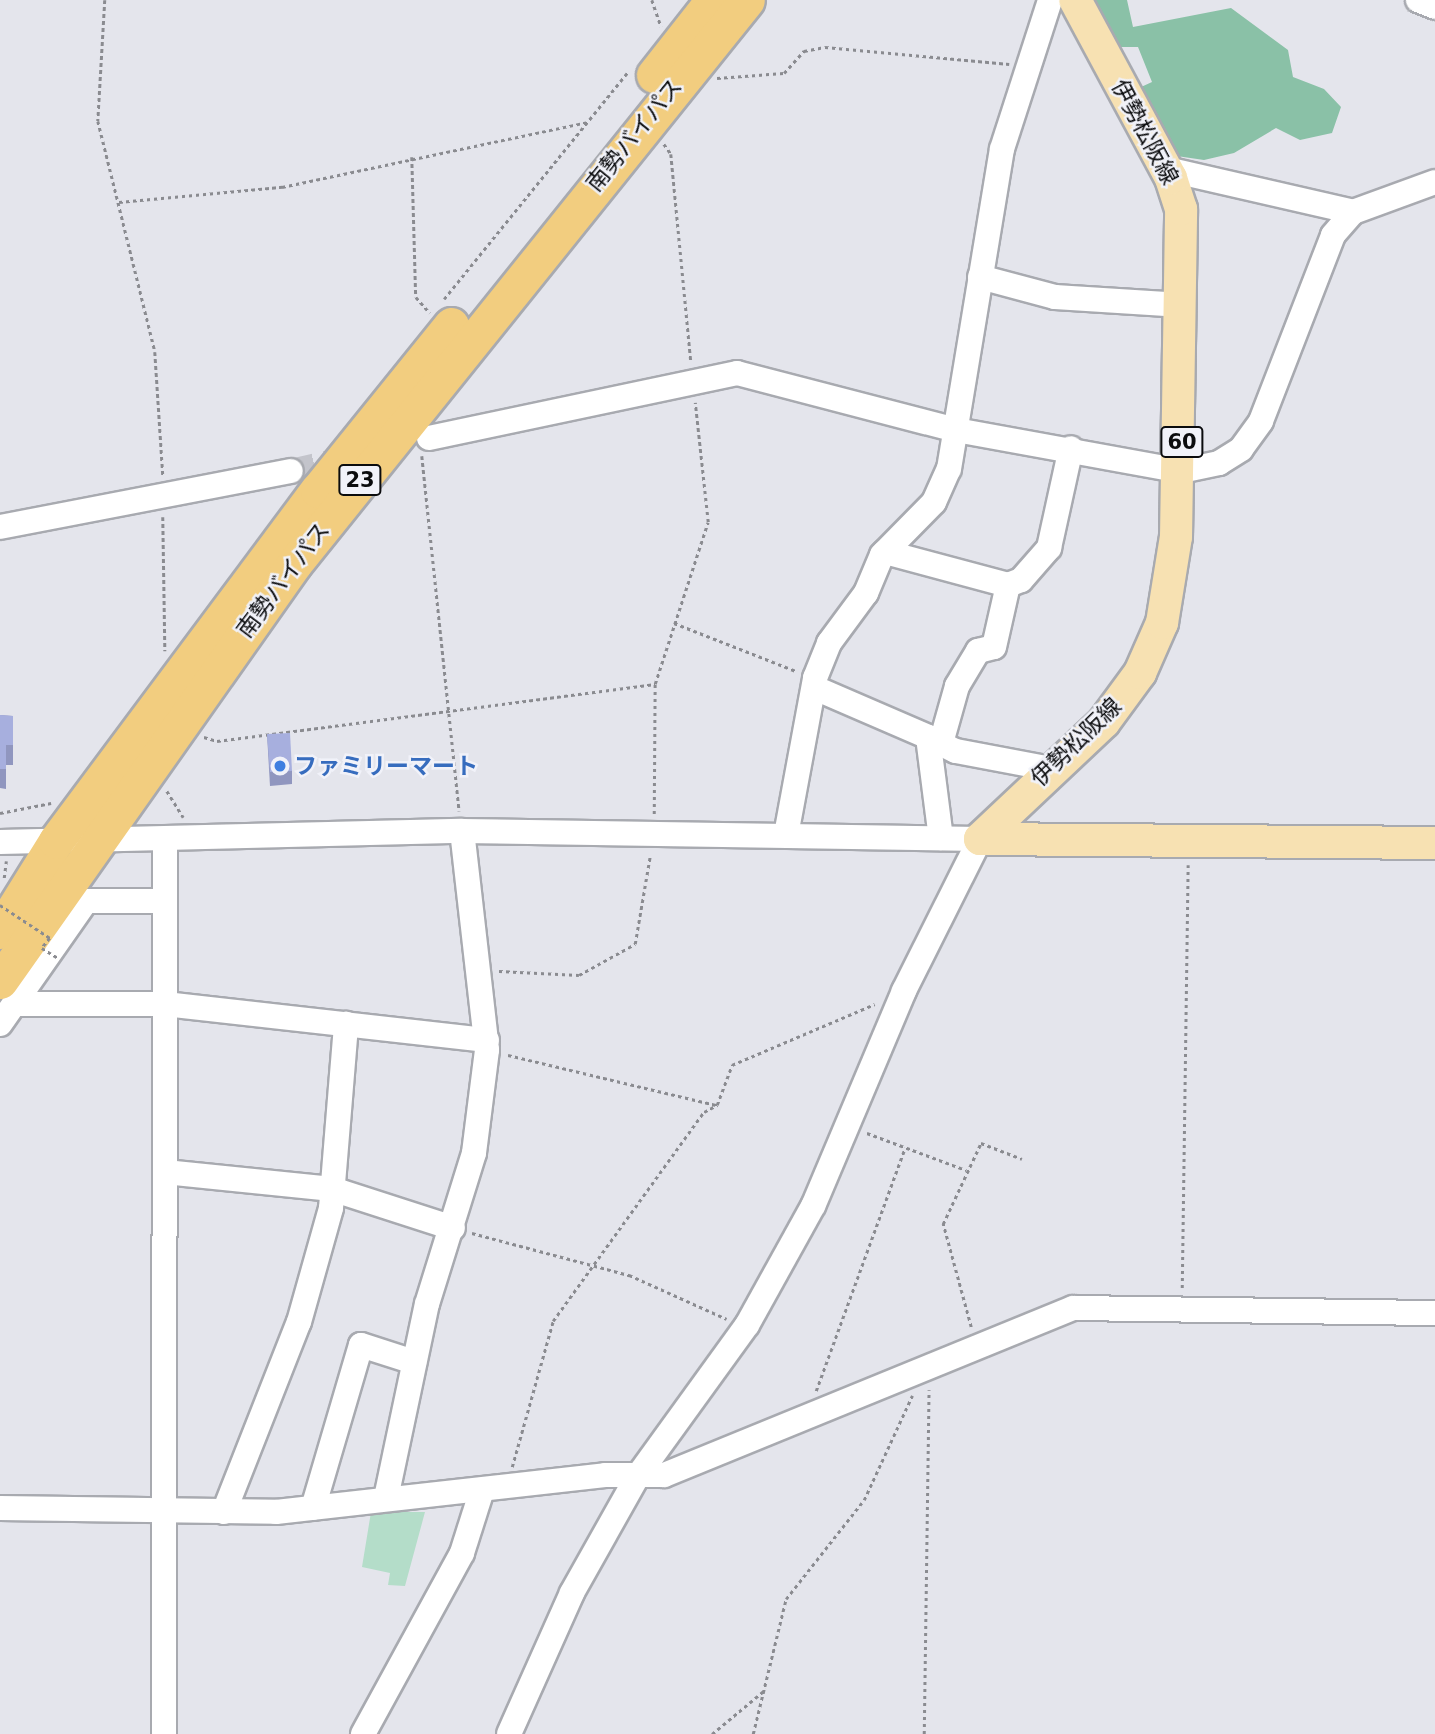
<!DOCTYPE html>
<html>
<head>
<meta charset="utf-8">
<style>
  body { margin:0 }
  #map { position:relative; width:1435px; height:1734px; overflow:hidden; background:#e4e5ec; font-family:"DejaVu Sans","Noto Sans JP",sans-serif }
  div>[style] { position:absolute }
  .green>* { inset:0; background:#b4ddc9 }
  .forest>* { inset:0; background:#8ac1a7 }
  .minor-tunnel>* { height:24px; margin-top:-12px; transform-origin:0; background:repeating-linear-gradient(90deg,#c3c4cb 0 24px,transparent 0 36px) }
  .path>* { height:2.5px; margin-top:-1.25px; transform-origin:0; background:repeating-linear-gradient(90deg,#8a8b90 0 3.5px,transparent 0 7px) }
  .roads { filter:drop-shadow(2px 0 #a8aab0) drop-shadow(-2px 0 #a8aab0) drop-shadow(0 2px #a8aab0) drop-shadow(0 -2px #a8aab0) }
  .minor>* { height:24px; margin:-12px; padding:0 12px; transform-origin:12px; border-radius:12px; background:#fff }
  .major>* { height:32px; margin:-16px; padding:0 16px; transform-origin:16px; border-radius:16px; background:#f7e1b2 }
  .highway>* { height:35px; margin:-17.5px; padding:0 17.5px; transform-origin:17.5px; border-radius:17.5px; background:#f2cd7f }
  .path-bridge>* { height:2.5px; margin-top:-1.25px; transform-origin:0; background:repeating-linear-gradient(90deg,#8a8b90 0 3.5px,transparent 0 7px) }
  .wall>* { inset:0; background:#9096bf }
  .building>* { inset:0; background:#a7afde }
  .dots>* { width:19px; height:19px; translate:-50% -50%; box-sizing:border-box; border:4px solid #f1f2f9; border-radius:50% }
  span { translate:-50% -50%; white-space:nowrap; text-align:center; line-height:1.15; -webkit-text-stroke:5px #f1f2f9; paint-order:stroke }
  .shield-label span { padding:2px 5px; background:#f1f2f9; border:2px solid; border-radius:5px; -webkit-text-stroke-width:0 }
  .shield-label { font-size:21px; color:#0b0c0e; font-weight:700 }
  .street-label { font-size:23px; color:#0b0c0e }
  .shop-label { font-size:23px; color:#366cbe; font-weight:700 }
  .left { translate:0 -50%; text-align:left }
</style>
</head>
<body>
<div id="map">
  <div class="green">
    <div style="clip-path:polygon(371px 1512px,425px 1512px,405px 1586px,388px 1585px,390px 1573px,362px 1567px)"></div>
  </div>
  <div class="forest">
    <div style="clip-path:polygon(1091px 0,1127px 0,1133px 27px,1231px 8px,1288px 50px,1293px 77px,1324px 89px,1341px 107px,1332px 133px,1300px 140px,1276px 128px,1234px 153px,1204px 160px,1163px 154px,1128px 93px,1152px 82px,1138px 47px,1108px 47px)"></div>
  </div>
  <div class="minor-tunnel">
    <div style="left:291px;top:471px;width:57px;rotate:-13.1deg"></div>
  </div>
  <div class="path">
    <div style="left:105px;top:0;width:121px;rotate:93.3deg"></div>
    <div style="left:98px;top:121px;width:238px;rotate:76.1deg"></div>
    <div style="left:155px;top:352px;width:124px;rotate:86.3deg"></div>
    <div style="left:652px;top:0;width:28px;rotate:71deg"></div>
    <div style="left:717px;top:78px;width:67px;rotate:-4.3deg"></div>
    <div style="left:784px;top:73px;width:30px;rotate:-48deg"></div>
    <div style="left:804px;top:51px;width:21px;rotate:-11deg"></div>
    <div style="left:825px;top:47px;width:185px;rotate:5.3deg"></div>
    <div style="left:664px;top:144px;width:12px;rotate:55deg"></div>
    <div style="left:671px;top:154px;width:209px;rotate:84.5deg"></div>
    <div style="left:412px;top:157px;width:140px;rotate:88.4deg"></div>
    <div style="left:416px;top:297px;width:21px;rotate:49deg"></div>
    <div style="left:119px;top:202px;width:164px;rotate:-5.3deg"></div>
    <div style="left:282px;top:187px;width:312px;rotate:-12deg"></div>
    <div style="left:444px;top:299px;width:291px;rotate:-51deg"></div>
    <div style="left:422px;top:456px;width:357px;rotate:84deg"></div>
    <div style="left:163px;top:517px;width:134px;rotate:89.1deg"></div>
    <div style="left:674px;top:623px;width:131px;rotate:21.5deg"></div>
    <div style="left:204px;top:737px;width:14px;rotate:17deg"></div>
    <div style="left:217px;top:741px;width:442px;rotate:-7.4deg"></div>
    <div style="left:167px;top:791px;width:31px;rotate:58deg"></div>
    <div style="left:0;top:813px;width:52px;rotate:-11.1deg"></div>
    <div style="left:654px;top:814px;width:130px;rotate:-89.6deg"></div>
    <div style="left:655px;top:684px;width:170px;rotate:-71.9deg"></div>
    <div style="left:708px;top:522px;width:120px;rotate:-96.2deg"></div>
    <div style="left:4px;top:878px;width:17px;rotate:-83deg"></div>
    <div style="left:499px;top:971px;width:80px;rotate:2.9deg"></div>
    <div style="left:579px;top:975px;width:64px;rotate:-29deg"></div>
    <div style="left:635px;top:944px;width:89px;rotate:-80.3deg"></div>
    <div style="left:508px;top:1055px;width:215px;rotate:13.5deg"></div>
    <div style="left:717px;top:1105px;width:43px;rotate:-69.4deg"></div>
    <div style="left:732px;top:1065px;width:155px;rotate:-23.1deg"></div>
    <div style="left:867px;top:1133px;width:106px;rotate:20.5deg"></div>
    <div style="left:472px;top:1233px;width:163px;rotate:15deg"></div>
    <div style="left:629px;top:1275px;width:107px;rotate:24.2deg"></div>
    <div style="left:1182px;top:1288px;width:423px;rotate:-89.2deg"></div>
    <div style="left:971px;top:1327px;width:107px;rotate:-105.2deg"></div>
    <div style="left:943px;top:1224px;width:89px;rotate:-64.9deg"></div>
    <div style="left:981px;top:1143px;width:44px;rotate:21.3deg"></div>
    <div style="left:816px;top:1391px;width:259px;rotate:-69.9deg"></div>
    <div style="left:512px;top:1467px;width:152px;rotate:-74.3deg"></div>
    <div style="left:553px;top:1321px;width:258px;rotate:-54.2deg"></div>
    <div style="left:704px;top:1112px;width:15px;rotate:-28deg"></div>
    <div style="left:712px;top:1734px;width:70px;rotate:-39.8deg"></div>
    <div style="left:753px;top:1734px;width:139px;rotate:-76.3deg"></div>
    <div style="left:786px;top:1599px;width:126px;rotate:-51.8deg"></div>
    <div style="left:864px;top:1500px;width:115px;rotate:-65.2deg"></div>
    <div style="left:924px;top:1734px;width:344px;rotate:-89.2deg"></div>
  </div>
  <div class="roads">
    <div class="minor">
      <div style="left:1418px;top:0;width:18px;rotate:22deg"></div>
      <div style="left:1166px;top:169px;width:192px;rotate:12.9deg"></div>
      <div style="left:980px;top:277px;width:78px;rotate:14.9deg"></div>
      <div style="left:1055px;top:297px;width:127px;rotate:3.6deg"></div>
      <div style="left:429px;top:438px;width:315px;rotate:-11.9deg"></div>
      <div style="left:737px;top:373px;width:226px;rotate:14.6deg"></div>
      <div style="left:956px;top:430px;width:229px;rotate:10.3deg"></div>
      <div style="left:1181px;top:471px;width:39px;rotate:-12deg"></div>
      <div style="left:1219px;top:463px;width:26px;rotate:-32deg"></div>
      <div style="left:1241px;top:449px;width:34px;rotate:-54deg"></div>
      <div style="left:1261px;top:421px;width:199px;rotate:-68.8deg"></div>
      <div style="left:1333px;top:235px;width:30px;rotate:-49deg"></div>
      <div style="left:1353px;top:212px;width:87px;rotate:-20.1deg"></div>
      <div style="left:0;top:527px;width:296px;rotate:-10.9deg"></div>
      <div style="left:885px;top:552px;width:127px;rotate:15deg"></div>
      <div style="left:1008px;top:585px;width:14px;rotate:-21deg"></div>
      <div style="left:1021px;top:580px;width:43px;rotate:-48.8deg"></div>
      <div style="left:1049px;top:548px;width:102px;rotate:-77.6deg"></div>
      <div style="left:815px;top:688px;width:123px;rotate:23.4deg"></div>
      <div style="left:928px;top:737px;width:102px;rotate:82.7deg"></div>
      <div style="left:928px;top:737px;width:31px;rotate:27deg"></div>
      <div style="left:956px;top:751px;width:97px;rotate:10.7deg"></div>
      <div style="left:941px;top:743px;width:59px;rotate:-74.3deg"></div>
      <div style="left:957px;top:686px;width:41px;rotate:-59deg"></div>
      <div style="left:978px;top:651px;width:16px;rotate:-14deg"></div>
      <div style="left:994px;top:647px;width:64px;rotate:-77.3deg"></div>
      <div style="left:786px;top:835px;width:160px;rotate:-79.5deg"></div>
      <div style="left:815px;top:678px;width:38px;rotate:-68deg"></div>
      <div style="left:829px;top:643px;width:62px;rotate:-53.5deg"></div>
      <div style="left:866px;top:593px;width:41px;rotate:-67.2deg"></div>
      <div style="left:882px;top:555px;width:74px;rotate:-45.5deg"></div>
      <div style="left:934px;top:502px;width:36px;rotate:-66deg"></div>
      <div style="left:949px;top:469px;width:324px;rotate:-80.6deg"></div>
      <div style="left:1002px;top:149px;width:157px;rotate:-72.1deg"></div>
      <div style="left:0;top:842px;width:462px;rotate:-1.4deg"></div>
      <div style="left:462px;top:831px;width:518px;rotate:0.88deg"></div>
      <div style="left:980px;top:839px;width:170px;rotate:116.6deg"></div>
      <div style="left:904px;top:991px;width:233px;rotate:112.9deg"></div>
      <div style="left:813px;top:1206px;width:136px;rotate:119deg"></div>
      <div style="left:747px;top:1325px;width:188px;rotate:125.9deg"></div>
      <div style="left:637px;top:1477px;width:133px;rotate:119.3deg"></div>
      <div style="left:572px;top:1593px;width:154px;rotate:114.1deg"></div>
      <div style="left:14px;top:1004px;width:151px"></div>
      <div style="left:165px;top:1004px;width:324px;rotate:6.4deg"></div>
      <div style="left:0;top:1024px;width:150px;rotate:-55deg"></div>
      <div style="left:86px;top:901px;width:79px"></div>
      <div style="left:165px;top:1172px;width:168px;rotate:5.8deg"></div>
      <div style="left:332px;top:1189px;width:127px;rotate:17.9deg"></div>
      <div style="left:386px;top:1498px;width:198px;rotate:-78.1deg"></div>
      <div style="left:427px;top:1304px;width:158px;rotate:-72.7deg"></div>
      <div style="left:474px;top:1153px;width:104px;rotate:-82.8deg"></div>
      <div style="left:487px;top:1050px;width:220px;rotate:-96.5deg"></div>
      <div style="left:0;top:1508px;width:276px;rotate:0.8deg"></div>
      <div style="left:276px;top:1512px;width:331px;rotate:-6.4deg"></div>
      <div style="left:605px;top:1475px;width:59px"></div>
      <div style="left:664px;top:1475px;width:442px;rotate:-22.2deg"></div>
      <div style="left:1073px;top:1308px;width:362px;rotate:0.8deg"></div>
      <div style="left:313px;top:1508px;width:170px;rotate:-73.6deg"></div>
      <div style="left:361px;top:1345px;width:56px;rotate:17.8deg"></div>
      <div style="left:224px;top:1512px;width:204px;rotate:-68.5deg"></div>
      <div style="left:299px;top:1322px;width:118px;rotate:-74.3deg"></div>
      <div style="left:331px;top:1208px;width:185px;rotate:-85.3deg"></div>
      <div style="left:164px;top:1734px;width:895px;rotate:-89.94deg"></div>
      <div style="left:363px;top:1734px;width:206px;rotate:-61.3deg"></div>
      <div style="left:462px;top:1553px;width:66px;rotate:-72.4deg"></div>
    </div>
    <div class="major">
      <div style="left:980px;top:839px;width:170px;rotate:-43.3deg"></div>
      <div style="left:1104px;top:722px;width:61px;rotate:-53.7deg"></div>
      <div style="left:1140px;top:673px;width:55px;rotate:-66.3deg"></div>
      <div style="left:1162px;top:623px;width:87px;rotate:-80.8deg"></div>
      <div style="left:1176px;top:537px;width:328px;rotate:-89.1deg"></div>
      <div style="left:1181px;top:209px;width:33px;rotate:-108deg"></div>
      <div style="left:1171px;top:178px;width:202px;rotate:-118.3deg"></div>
      <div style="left:980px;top:839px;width:455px;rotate:0.5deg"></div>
    </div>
    <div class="highway">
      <div style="left:654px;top:75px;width:95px;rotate:-51.8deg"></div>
      <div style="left:0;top:931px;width:106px;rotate:-58.1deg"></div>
      <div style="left:56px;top:841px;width:438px;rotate:-53.3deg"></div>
      <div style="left:318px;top:490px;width:212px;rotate:-51.1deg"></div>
      <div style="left:0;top:981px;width:510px;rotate:-54.81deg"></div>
      <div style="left:294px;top:564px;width:723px;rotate:-51.23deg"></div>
    </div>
  </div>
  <div class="path-bridge">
    <div style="left:0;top:905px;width:60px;rotate:33.4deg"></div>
    <div style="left:50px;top:938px;width:13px;rotate:129deg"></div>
    <div style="left:42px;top:948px;width:19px;rotate:32deg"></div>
  </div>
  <div class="wall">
    <div style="clip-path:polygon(0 715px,13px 716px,13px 765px,6px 765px,6px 789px,0 788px)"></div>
    <div style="clip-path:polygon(267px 734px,292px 771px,292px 784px,270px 786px)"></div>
  </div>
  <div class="building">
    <div style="clip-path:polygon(0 715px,13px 716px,13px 745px,6px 745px,6px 769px,0 769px)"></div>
    <div style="clip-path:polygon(290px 733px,292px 771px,270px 772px,267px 734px)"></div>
  </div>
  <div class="dots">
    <div style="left:280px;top:766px;background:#3f7fe0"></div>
  </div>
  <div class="shield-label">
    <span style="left:1182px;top:442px">60</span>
    <span style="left:360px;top:480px">23</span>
  </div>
  <div class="street-label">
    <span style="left:1145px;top:132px;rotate:62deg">伊勢松阪線</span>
    <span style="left:634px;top:135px;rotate:-51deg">南勢バイパス</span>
    <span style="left:283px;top:580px;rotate:-53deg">南勢バイパス</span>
    <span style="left:1076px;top:742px;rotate:-44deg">伊勢松阪線</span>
  </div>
  <div class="shop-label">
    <span class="left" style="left:294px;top:766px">ファミリーマート</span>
  </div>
</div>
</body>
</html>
